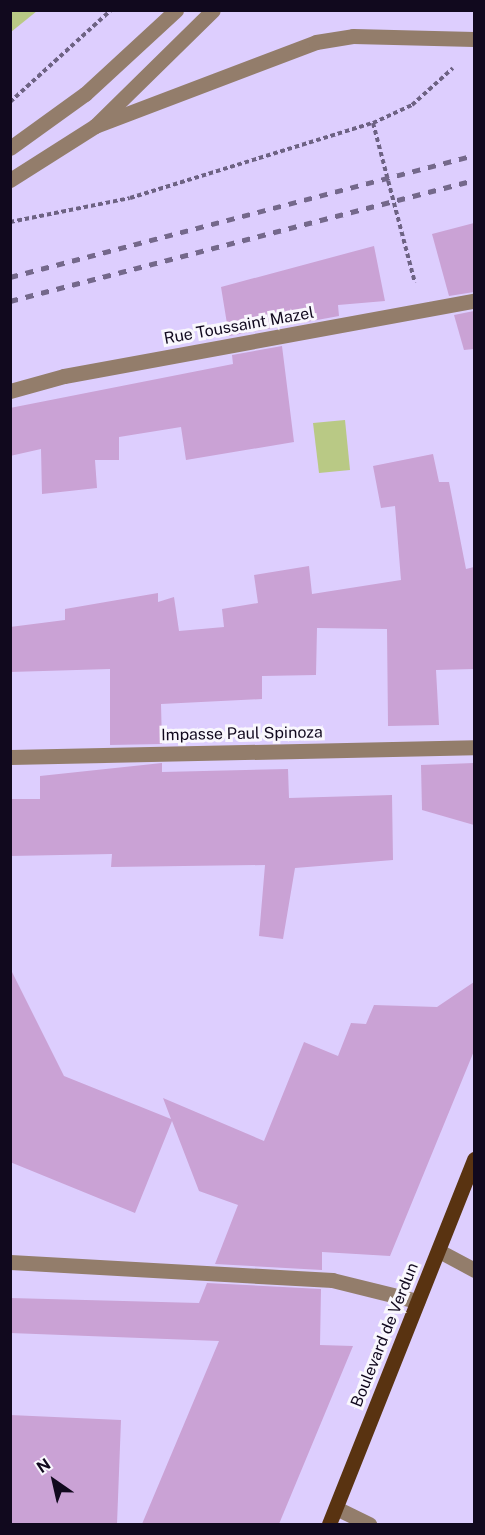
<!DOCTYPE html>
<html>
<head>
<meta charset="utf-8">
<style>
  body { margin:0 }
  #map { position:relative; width:485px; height:1535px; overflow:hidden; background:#ddcefe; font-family:"Public Sans",sans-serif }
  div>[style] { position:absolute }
  .water>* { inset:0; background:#b9c985 }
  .building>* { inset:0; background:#caa2d5 }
  .path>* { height:4px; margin-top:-2px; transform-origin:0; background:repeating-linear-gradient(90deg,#6d6283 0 4.5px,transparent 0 7.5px) }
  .service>* { height:15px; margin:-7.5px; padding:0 7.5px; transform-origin:7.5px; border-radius:7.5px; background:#937d6b }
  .minor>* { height:15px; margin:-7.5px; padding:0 7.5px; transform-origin:7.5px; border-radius:7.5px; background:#937d6b }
  .tertiary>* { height:15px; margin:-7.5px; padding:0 7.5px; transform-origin:7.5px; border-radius:7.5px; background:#937d6b }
  .primary>* { height:15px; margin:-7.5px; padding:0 7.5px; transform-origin:7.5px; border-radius:7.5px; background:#593311 }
  .rail>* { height:4.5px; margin-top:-2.25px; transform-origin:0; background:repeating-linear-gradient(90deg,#74688b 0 8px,transparent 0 16px) }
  span { translate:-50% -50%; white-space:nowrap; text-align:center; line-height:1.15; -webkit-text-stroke:6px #f9f7fd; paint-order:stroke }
  .street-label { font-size:16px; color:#11091e }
  .frame { position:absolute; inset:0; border:12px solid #11091e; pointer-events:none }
  .north { position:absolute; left:24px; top:1451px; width:60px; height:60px; -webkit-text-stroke:4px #f9f7fd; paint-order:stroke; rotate:326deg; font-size:16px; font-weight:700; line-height:24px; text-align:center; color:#11091e }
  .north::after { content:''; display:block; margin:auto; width:21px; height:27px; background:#11091e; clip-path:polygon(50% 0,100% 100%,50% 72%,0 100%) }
</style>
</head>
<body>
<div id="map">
  <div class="water">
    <div style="clip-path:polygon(11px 10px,37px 10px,37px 11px,11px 32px)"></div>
    <div style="clip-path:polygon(345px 420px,350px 470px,319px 473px,313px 423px)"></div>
  </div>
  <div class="building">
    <div style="clip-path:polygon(474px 223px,474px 292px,449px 296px,432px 234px)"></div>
    <div style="clip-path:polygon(374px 246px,385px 301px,338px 305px,339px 316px,229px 336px,221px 287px)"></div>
    <div style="clip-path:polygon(474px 311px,474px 349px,464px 350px,454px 315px)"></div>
    <div style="clip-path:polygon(282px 346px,294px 442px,186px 460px,181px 427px,119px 437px,119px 460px,95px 460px,97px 488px,42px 494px,41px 449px,10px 456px,10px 408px,233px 364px,232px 355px)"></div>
    <div style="clip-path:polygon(433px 454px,439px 482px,449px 482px,466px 569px,474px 567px,474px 669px,436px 670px,439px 725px,388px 726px,387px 629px,317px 628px,316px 675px,262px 676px,262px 699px,161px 704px,162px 744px,110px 745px,110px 669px,10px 672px,10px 627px,65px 620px,65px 609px,158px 593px,158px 602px,174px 597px,179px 631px,224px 627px,222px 609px,258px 603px,254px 575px,309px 566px,312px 594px,401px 580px,395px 506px,381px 508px,373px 466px)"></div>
    <div style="clip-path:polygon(162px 763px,162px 772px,288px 769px,289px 798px,392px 795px,393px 860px,295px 868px,283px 939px,259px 936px,265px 865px,111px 867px,112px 854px,10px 856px,10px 799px,40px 799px,40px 776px)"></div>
    <div style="clip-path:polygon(474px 763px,474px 825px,422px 810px,421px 765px)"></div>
    <div style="clip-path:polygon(10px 968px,64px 1076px,171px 1119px,163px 1098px,264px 1141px,304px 1042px,338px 1056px,351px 1023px,366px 1024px,374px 1005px,437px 1007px,474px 982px,474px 1051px,390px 1256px,322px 1252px,322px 1270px,215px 1264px,238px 1205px,199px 1191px,172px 1121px,135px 1213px,10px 1162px)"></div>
    <div style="clip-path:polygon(207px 1283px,321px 1289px,320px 1345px,353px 1346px,279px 1524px,142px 1524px,219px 1341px,10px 1333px,10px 1298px,199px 1303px)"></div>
    <div style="clip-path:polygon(10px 1415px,121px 1420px,117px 1524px,10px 1524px)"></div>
  </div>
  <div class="path">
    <div style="left:10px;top:102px;width:137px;rotate:-42.3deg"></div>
    <div style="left:373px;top:123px;width:43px;rotate:-24.8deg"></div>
    <div style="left:412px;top:105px;width:55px;rotate:-42.1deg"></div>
    <div style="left:10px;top:222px;width:122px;rotate:-11.3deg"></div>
    <div style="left:130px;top:198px;width:254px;rotate:-17.2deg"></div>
    <div style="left:373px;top:123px;width:165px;rotate:75.3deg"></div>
  </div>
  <div class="service">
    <div style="left:10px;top:1262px;width:323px;rotate:3.2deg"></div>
    <div style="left:332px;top:1280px;width:88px;rotate:13.9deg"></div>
  </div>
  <div class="minor">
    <div style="left:95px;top:126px;width:236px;rotate:-20.8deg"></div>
    <div style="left:316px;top:42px;width:37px;rotate:-9deg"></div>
    <div style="left:353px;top:36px;width:121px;rotate:1.4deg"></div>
    <div style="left:10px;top:391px;width:56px;rotate:-15.5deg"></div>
    <div style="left:64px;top:376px;width:417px;rotate:-10.4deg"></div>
    <div style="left:10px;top:757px;width:464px;rotate:-1.2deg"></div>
    <div style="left:439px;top:1251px;width:40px;rotate:28deg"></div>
    <div style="left:336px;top:1508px;width:37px;rotate:26deg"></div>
  </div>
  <div class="tertiary">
    <div style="left:10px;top:148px;width:92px;rotate:-35.8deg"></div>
    <div style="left:85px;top:94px;width:124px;rotate:-42.7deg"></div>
    <div style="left:10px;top:180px;width:101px;rotate:-32.4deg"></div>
    <div style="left:95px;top:126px;width:165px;rotate:-44.5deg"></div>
  </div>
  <div class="primary">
    <div style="left:329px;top:1524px;width:393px;rotate:-68.3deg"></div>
  </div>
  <div class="rail">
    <div style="left:10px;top:277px;width:480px;rotate:-14.7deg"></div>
    <div style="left:10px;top:301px;width:480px;rotate:-14.6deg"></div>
  </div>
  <div class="street-label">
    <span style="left:239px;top:326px;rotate:-10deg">Rue Toussaint Mazel</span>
    <span style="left:242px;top:734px;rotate:-1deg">Impasse Paul Spinoza</span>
    <span style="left:385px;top:1335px;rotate:-68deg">Boulevard de Verdun</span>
  </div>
  <div class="frame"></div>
  <div class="north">N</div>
</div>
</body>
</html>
